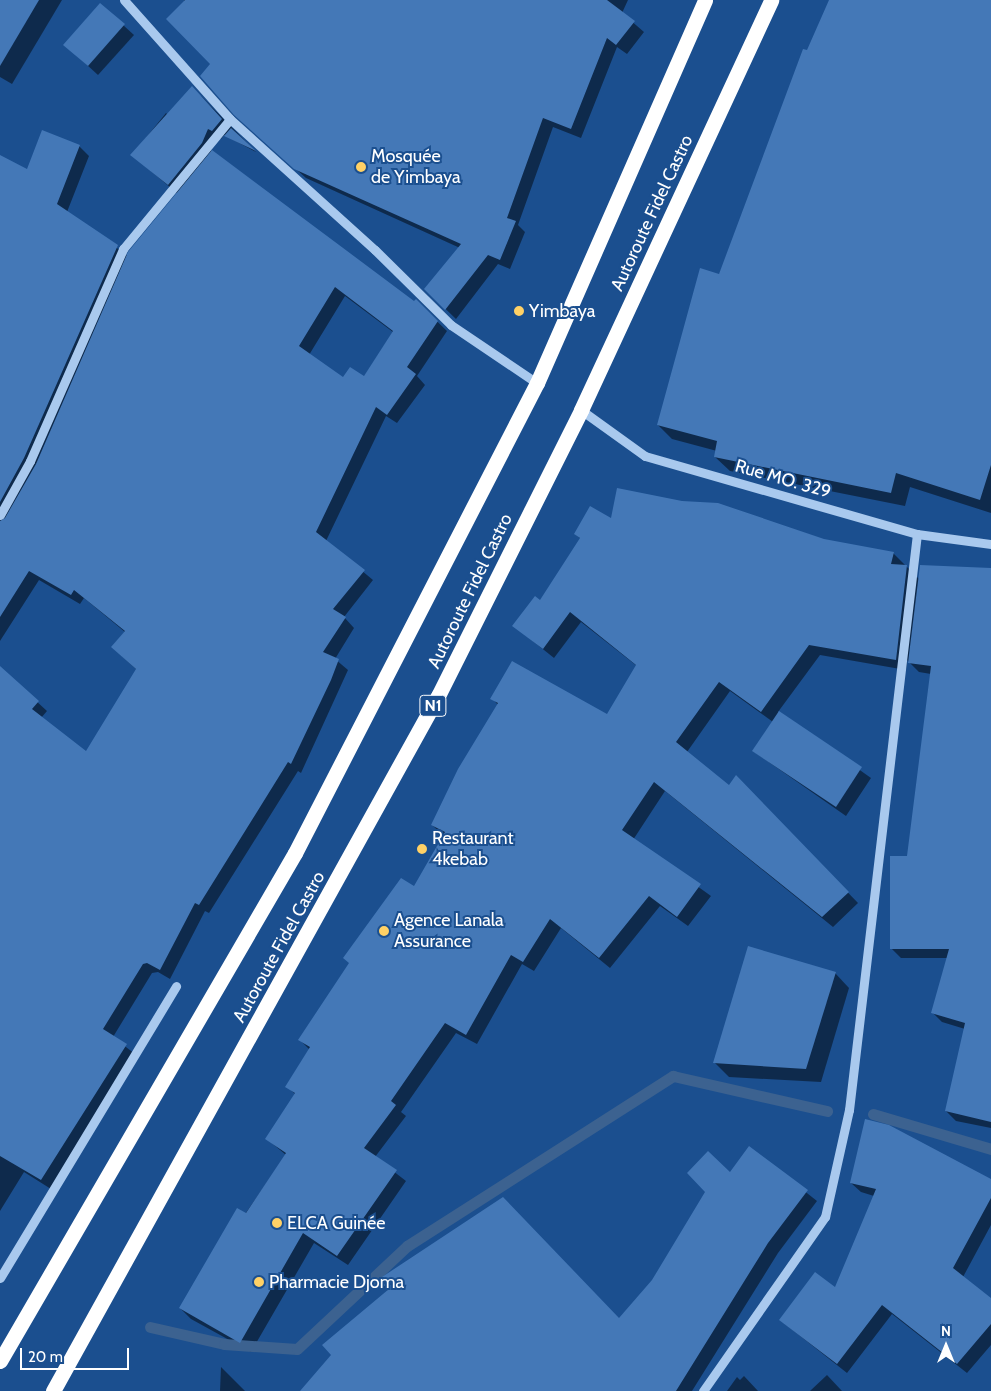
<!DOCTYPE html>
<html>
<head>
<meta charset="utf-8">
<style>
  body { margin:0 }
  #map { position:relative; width:991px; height:1391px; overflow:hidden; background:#1b4f8f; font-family:Cabin,sans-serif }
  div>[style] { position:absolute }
  .shadow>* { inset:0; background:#0007 }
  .stream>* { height:11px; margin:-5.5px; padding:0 5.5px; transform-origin:5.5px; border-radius:5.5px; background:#3c6290 }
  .building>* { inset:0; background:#4478b7 }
  .minor>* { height:9px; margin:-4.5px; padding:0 4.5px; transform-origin:4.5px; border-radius:4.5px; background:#a9c9ee }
  .highway>* { height:15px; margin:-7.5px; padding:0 7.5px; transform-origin:7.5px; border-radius:7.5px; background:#fff }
  .dots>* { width:14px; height:14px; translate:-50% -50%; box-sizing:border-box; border:2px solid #1b4f8f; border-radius:50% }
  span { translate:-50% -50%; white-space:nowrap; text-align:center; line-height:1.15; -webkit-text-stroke:4px #1b4f8f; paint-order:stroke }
  .shield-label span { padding:1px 4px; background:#1b4f8f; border:1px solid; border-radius:4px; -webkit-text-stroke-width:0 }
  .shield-label { font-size:16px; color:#fff; font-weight:700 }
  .poi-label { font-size:18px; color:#fff }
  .left { translate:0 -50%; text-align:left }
  .street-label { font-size:18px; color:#fff }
  .north { position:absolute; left:921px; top:1321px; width:50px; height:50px; -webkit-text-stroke:4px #1b4f8f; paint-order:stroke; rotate:0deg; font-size:14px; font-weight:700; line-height:20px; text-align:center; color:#fff }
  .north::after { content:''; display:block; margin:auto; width:18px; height:22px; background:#fff; clip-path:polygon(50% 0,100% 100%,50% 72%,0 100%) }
  .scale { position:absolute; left:20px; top:1348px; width:109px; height:22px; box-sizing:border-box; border:2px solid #fff; border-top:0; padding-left:6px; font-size:15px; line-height:18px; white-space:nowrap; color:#fff; -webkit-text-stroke:4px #1b4f8f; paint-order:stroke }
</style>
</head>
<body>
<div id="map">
  <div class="shadow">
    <div style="clip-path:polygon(0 0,62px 0,12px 84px,0 77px)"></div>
    <div style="clip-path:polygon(184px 0,628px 0,622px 13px,644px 32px,627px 54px,617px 47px,581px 138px,553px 127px,518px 225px,525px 232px,510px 269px,498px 264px,456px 319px,425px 289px,460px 248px,306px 178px,246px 124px,212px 64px)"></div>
    <div style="clip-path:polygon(831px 0,991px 0,991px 513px,910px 487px,905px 506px,730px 471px,715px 457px,717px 451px,672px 439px,658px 425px)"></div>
    <div style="clip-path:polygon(101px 5px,134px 35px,98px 75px,75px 54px)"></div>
    <div style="clip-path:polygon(evenodd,201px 96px,256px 152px,224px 135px,221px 139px,217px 137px,211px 151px,414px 303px,416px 301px,447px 331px,417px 376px,425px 385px,397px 423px,386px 416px,326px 541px,373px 580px,344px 617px,354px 628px,335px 659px,348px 670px,301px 773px,298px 771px,209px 913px,205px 911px,170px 979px,158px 972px,152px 973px,113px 1037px,135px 1054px,51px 1189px,24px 1172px,0 1211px,0 668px,47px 711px,41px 718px,87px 753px,137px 670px,112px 647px,125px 632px,84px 598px,80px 604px,39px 580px,0 641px,0 156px,27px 171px,79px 146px,89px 156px,67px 212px,128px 256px,178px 194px,132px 155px,166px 113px,169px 116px,201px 96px,345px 296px,393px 332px,364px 377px,343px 379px,309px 355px,345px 296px)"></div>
    <div style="clip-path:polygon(611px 520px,823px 540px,893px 553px,919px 579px,991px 576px,991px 1128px,956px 1121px,946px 1111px,965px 1029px,942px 1022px,933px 1013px,948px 958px,901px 958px,891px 948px,908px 857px,931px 674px,919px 672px,907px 660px,906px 670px,820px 655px,778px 712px,871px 778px,846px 816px,753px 751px,773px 722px,730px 691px,687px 752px,729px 786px,746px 787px,858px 903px,833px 927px,665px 791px,633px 840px,711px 896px,688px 926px,660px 906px,610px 968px,561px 928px,534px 971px,522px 964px,477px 1044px,456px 1033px,401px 1112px,406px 1116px,375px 1157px,406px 1181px,348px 1265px,314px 1243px,251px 1352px,191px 1319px,180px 1308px,286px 1155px,267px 1139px,295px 1094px,287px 1086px,310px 1050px,300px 1040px,414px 888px,444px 836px,432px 825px,498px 705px,492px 698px,608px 716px,637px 666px,581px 622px,554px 658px,514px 626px,540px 602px,581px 539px,575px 534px)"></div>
    <div style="clip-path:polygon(835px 973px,849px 988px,821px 1082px,729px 1077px,715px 1063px)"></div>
    <div style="clip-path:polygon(750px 1148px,817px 1201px,778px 1253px,692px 1391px,302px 1391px,388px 1291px,378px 1281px,619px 1319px,653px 1280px)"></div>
    <div style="clip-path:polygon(991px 1180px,991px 1225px,963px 1277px,991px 1299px,991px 1345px,967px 1373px,892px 1314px,847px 1373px,780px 1320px,836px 1289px,874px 1196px,861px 1192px,851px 1183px)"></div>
    <div style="clip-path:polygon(221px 1367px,245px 1391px,220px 1391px)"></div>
    <div style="clip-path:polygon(827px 1375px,842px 1391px,810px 1391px)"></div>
    <div style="clip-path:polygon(744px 1376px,758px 1391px,727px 1391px,737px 1377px,740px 1380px)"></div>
  </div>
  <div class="stream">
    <div style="left:873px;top:1114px;width:123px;rotate:16.5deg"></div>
    <div style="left:150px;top:1327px;width:76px;rotate:12.9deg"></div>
    <div style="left:224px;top:1344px;width:73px;rotate:3.9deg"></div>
    <div style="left:297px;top:1349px;width:151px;rotate:-43.1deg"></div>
    <div style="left:407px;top:1246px;width:316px;rotate:-32.6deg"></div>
    <div style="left:673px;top:1076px;width:158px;rotate:12.8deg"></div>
  </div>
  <div class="building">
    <div style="clip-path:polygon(0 0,39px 0,0 66px)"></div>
    <div style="clip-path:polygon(185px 0,607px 0,635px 21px,616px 45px,607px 38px,571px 129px,543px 118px,507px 218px,516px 221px,500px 260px,488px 255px,445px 310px,424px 289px,461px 244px,294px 169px,234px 115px,200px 76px,210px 64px,166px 19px)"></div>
    <div style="clip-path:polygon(829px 0,991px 0,991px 465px,980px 500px,896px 473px,891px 493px,714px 457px,717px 441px,657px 425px,700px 268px,719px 274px,803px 49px,807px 50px)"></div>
    <div style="clip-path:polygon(100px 3px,125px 24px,88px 66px,63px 45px)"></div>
    <div style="clip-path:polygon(192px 86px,222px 119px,212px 131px,208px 129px,202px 143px,168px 185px,130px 155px)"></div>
    <div style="clip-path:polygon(231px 128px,256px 151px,224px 136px)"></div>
    <div style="clip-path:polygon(42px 130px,80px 145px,57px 204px,118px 245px,24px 458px,0 502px,0 155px,27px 169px)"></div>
    <div style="clip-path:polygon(evenodd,212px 150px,414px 301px,416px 299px,438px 321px,407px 367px,416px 374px,387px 415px,376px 407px,316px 532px,365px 570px,333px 609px,346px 617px,323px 652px,339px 659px,331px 680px,291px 764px,288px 762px,199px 905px,195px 903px,160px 970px,147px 963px,143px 964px,103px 1029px,127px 1044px,41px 1180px,0 1156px,0 666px,39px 701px,32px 709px,86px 751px,136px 669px,111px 647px,125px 631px,74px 590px,71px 595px,29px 571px,0 617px,0 521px,5px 518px,36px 464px,128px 252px,212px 150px,335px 287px,393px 331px,364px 376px,350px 367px,343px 377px,299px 346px,335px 287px)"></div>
    <div style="clip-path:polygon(617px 488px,682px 501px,718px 503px,824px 539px,894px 552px,891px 564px,907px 565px,896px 660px,809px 645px,761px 712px,719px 682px,676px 742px,729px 785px,736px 775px,849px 892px,822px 917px,654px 782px,622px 830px,701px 884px,677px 917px,649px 896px,599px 958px,550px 919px,523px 962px,511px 955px,466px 1035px,445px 1023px,391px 1101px,396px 1105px,364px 1148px,397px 1170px,337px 1256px,303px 1233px,240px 1343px,179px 1308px,237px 1208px,246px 1213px,286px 1153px,265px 1139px,295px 1093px,285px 1087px,310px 1047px,298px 1040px,349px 963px,343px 958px,401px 878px,414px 886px,445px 832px,431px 825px,458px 769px,498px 703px,490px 699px,512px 661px,607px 714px,636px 665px,570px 612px,543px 649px,512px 626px,535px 596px,540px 600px,580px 538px,574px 534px,590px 506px,611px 518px)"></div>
    <div style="clip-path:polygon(920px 565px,991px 568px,991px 1122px,945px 1111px,965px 1023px,931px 1013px,949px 949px,890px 949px,890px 856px,907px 856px,931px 666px,908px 663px)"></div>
    <div style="clip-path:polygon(779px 711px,862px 767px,836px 807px,752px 751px)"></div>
    <div style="clip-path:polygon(748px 946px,836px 972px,806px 1069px,713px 1063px)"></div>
    <div style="clip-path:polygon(865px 1119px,889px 1125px,991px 1179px,991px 1198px,953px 1268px,991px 1298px,991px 1324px,957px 1364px,882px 1305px,837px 1364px,779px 1320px,815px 1272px,835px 1287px,876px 1189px,850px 1183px)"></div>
    <div style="clip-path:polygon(749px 1146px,808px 1190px,768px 1243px,676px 1391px,300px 1391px,331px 1355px,322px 1345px,389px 1289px,376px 1281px,503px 1197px,619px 1318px,652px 1280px,705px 1192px,687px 1173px,708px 1151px,730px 1172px)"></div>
  </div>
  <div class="minor">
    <div style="left:124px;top:0;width:159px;rotate:48.3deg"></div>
    <div style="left:230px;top:119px;width:195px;rotate:42.1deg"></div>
    <div style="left:375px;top:250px;width:107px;rotate:44.6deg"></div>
    <div style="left:451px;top:325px;width:104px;rotate:34deg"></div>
    <div style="left:581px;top:410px;width:79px;rotate:35.7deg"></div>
    <div style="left:645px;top:456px;width:283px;rotate:16deg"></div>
    <div style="left:917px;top:534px;width:75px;rotate:7.7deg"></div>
    <div style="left:0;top:515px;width:62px;rotate:-60.9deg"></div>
    <div style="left:30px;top:461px;width:232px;rotate:-66.3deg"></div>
    <div style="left:123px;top:249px;width:168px;rotate:-50.5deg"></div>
    <div style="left:0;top:1278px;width:341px;rotate:-58.9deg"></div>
    <div style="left:703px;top:1391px;width:213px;rotate:-55deg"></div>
    <div style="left:825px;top:1217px;width:110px;rotate:-77.4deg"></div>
    <div style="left:849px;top:1110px;width:580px;rotate:-83.27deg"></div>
  </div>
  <div class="highway">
    <div style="left:0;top:1361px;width:587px;rotate:-59.86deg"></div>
    <div style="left:295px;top:853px;width:529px;rotate:-62.76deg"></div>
    <div style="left:537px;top:383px;width:418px;rotate:-66.3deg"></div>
    <div style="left:53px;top:1391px;width:795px;rotate:-61.02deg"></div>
    <div style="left:438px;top:696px;width:320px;rotate:-63.4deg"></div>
    <div style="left:581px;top:410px;width:452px;rotate:-65.1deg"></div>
  </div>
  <div class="dots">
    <div style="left:361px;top:167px;background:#ffd166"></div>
    <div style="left:519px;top:311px;background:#ffd166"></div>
    <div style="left:422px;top:849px;background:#ffd166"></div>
    <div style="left:384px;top:931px;background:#ffd166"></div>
    <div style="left:277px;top:1223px;background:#ffd166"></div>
    <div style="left:259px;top:1282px;background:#ffd166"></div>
  </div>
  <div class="shield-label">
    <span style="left:433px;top:706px">N1</span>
  </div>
  <div class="poi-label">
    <span class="left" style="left:371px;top:167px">Mosquée<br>de Yimbaya</span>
    <span class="left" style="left:529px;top:311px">Yimbaya</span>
    <span class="left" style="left:432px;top:849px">Restaurant<br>4kebab</span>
    <span class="left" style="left:394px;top:931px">Agence Lanala<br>Assurance</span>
    <span class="left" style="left:287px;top:1223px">ELCA Guinée</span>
    <span class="left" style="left:269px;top:1282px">Pharmacie Djoma</span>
  </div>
  <div class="street-label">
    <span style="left:652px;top:213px;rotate:-65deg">Autoroute Fidel Castro</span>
    <span style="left:783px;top:479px;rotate:16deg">Rue MO. 329</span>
    <span style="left:470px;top:591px;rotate:-64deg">Autoroute Fidel Castro</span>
    <span style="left:279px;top:947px;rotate:-61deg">Autoroute Fidel Castro</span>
  </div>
  <div class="north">N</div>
  <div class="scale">20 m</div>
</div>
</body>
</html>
